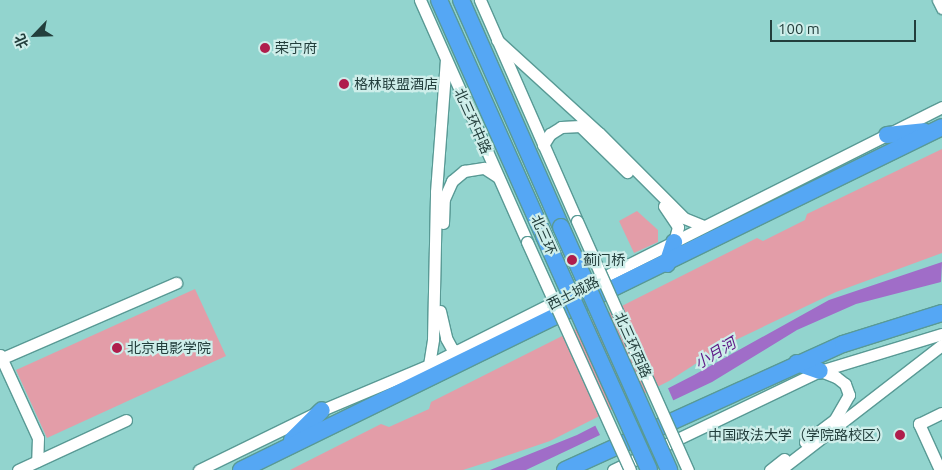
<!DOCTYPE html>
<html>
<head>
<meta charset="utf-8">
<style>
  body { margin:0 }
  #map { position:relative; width:942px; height:470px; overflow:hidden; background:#92d4ce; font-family:Ubuntu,"Noto Sans SC",sans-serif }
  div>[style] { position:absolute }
  .green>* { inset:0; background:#e39da8 }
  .water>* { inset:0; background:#a06dc8 }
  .pier>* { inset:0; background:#92d4ce }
  .roads { filter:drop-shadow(1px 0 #599a95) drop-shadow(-1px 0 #599a95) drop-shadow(0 1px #599a95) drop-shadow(0 -1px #599a95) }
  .minor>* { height:11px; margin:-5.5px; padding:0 5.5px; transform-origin:5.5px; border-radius:5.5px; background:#fff }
  .highway>* { height:16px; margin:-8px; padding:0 8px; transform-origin:8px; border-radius:8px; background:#55a7f4 }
  .bridges { filter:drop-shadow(1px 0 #599a95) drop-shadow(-1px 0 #599a95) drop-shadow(0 1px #599a95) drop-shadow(0 -1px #599a95) }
  .minor-bridge>* { height:11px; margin:-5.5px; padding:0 5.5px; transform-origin:5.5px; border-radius:5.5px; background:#fff }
  .highway-bridge>* { height:16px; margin:-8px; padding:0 8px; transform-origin:8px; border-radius:8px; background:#55a7f4 }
  .dots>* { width:14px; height:14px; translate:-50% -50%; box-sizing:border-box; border:2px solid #ceeeea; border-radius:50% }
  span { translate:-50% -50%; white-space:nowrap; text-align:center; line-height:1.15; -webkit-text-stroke:4.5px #ceeeea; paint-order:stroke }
  .poi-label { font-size:14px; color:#233e3c }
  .left { translate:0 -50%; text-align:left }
  .right { translate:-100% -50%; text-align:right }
  .street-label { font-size:14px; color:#233e3c }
  .water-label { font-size:15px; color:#5d1786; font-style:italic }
  .north { position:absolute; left:10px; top:10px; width:50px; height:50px; -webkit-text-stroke:4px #ceeeea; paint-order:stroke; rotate:246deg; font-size:14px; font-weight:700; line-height:20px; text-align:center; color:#233e3c }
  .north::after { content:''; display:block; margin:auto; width:18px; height:22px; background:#233e3c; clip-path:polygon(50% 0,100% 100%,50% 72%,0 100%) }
  .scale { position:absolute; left:770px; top:20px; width:146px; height:22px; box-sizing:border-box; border:2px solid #233e3c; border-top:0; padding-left:6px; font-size:15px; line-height:18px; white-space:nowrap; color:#233e3c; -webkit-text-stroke:4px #ceeeea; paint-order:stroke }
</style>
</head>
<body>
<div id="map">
  <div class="green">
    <div style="clip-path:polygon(942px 149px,942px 253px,836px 292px,723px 346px,669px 381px,550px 441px,494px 460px,463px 470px,290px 470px,381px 424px,389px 427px,429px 409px,431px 402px,757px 238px,763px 241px,805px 220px,807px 214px)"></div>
    <div style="clip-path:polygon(637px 211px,658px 230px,658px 242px,634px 253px,619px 221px)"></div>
    <div style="clip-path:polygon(195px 289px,226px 356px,47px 438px,16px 370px)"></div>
  </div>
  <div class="water">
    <div style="clip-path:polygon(942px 262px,941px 282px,856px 304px,797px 330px,712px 382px,526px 470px,490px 470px,577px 435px,694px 375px,829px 300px)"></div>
  </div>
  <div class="pier">
    <div style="clip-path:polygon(667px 386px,674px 402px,601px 437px,594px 423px)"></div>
  </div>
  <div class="roads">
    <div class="minor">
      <div style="left:420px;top:0;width:265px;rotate:66.1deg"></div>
      <div style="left:480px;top:0;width:241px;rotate:66.3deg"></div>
      <div style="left:938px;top:0;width:9px;rotate:63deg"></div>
      <div style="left:497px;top:40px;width:138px;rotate:42.4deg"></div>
      <div style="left:599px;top:133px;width:120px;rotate:45deg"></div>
      <div style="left:684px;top:218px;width:22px;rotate:22deg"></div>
      <div style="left:543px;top:145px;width:13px;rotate:-58deg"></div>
      <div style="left:550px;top:134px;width:13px;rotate:-32deg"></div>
      <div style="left:561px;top:127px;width:19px;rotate:-3deg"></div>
      <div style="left:580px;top:126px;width:66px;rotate:44.4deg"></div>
      <div style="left:664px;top:206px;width:25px;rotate:56deg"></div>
      <div style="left:678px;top:227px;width:16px;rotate:105deg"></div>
      <div style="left:443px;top:223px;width:24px;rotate:-88deg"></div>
      <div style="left:444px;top:199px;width:20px;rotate:-66deg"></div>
      <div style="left:452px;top:181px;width:16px;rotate:-40deg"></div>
      <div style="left:464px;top:171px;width:20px;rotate:-9deg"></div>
      <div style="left:484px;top:168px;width:17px;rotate:33deg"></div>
      <div style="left:440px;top:311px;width:28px;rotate:77deg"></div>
      <div style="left:446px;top:338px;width:13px;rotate:61deg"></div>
      <div style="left:452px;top:349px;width:5px;rotate:22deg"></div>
      <div style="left:0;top:355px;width:91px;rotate:65.4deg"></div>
      <div style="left:38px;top:438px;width:23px;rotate:92deg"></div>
      <div style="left:0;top:359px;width:192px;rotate:-23.4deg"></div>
      <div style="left:429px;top:365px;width:26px;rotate:-81deg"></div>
      <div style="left:433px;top:339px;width:147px;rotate:-88.8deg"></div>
      <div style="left:436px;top:192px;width:132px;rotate:-85.7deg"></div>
      <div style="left:805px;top:442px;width:38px;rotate:-37deg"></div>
      <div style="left:835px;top:419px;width:28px;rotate:-60deg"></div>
      <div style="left:849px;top:395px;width:12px;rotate:-110deg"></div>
      <div style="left:845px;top:384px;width:11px;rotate:-142deg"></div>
      <div style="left:836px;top:377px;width:17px;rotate:-159deg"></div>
      <div style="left:18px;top:470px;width:119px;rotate:-24.8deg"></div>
      <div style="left:199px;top:470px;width:137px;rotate:-26deg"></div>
      <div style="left:322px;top:410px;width:116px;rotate:-22.8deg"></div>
      <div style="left:429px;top:365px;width:574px;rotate:-26.7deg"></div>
      <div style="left:613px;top:470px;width:229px;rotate:-25.6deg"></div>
      <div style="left:820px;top:371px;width:127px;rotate:-16.9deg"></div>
      <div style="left:770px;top:470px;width:18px;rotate:-38deg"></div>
      <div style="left:780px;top:470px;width:205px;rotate:-37.7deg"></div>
      <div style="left:940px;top:470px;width:51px;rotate:-114.5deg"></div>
      <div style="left:919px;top:424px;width:25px;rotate:-26deg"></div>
    </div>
    <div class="highway">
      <div style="left:439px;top:0;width:258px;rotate:66deg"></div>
      <div style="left:461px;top:0;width:248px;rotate:66.2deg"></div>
      <div style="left:887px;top:135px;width:37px;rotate:-6deg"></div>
      <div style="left:667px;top:264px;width:23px;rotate:-72deg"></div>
      <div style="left:797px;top:363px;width:24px;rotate:19deg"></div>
      <div style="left:292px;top:440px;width:42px;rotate:-45deg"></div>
      <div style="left:241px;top:470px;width:780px;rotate:-26.07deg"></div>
      <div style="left:565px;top:470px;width:305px;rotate:-24.4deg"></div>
      <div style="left:843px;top:344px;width:104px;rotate:-17.4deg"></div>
    </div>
  </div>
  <div class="bridges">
    <div class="minor-bridge">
      <div style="left:577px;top:221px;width:273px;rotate:66deg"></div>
      <div style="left:527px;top:242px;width:250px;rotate:65.7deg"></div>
    </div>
    <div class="highway-bridge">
      <div style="left:561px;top:227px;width:266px;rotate:66deg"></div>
      <div style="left:544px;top:236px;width:256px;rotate:65.8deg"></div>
    </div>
  </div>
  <div class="dots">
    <div style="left:265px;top:48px;background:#af1e4c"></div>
    <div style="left:344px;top:84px;background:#af1e4c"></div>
    <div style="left:572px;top:260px;background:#af1e4c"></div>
    <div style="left:117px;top:348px;background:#af1e4c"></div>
    <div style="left:900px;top:435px;background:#af1e4c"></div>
  </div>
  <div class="poi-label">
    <span class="left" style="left:275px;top:48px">荣宁府</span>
    <span class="left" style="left:354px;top:84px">格林联盟酒店</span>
    <span class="left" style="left:583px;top:260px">蓟门桥</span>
    <span class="left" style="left:127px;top:348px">北京电影学院</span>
    <span class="right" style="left:890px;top:435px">中国政法大学（学院路校区）</span>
  </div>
  <div class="street-label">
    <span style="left:473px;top:121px;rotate:66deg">北三环中路</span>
    <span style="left:544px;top:235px;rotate:66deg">北三环</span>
    <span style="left:573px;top:293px;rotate:-27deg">西土城路</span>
    <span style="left:633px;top:345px;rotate:66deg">北三环西路</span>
  </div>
  <div class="water-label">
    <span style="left:715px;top:353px;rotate:-31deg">小月河</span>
  </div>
  <div class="north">北</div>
  <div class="scale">100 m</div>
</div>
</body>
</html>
